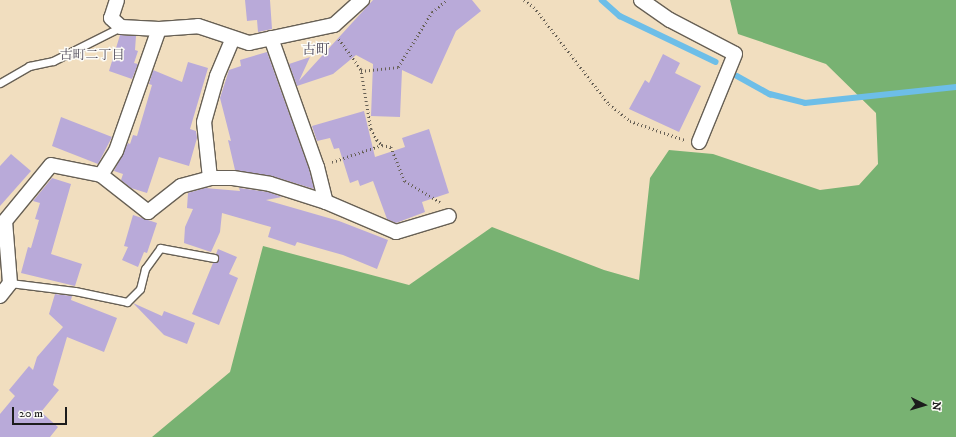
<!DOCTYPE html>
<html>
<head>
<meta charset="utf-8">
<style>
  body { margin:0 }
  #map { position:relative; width:956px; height:437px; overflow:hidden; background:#f1debf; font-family:"IM FELL DW Pica","Noto Serif JP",serif }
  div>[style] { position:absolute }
  .forest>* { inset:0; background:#78b272 }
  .stream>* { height:5.5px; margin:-2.75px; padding:0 2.75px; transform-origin:2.75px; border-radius:2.75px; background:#6dbee8 }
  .building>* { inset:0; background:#b9aad9 }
  .path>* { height:2.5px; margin-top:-1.25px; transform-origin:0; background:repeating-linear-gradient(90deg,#676055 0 1px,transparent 0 4px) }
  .roads { filter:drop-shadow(1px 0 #676055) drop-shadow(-1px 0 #676055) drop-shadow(0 1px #676055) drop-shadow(0 -1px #676055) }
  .service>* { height:7px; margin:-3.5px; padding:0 3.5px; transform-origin:3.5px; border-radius:3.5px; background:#fff }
  .minor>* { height:14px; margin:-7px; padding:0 7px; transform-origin:7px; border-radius:7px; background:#fff }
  span { translate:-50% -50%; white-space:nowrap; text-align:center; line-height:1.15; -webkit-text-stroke:3px #fdfcf7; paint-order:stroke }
  .neighbourhood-label { font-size:13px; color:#534e5e }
  .quarter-label { font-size:14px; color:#534e5e }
  .north { position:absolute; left:904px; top:385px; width:40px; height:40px; -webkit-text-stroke:3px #fdfcf7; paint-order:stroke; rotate:95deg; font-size:11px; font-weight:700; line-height:16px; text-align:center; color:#1c1c1c }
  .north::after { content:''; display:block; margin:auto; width:14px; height:18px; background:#1c1c1c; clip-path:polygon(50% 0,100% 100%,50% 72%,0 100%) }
  .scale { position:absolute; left:12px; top:407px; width:55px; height:18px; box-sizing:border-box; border:2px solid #1c1c1c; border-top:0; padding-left:5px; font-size:12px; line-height:14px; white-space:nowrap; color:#1c1c1c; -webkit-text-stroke:3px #fdfcf7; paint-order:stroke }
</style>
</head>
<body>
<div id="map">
  <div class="forest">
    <div style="clip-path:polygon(730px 0,956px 0,956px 437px,152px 437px,230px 372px,263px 246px,409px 285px,492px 227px,604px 270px,639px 280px,650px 178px,669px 150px,713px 154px,820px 190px,859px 185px,878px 164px,876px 113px,826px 64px,738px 34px)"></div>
  </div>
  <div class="stream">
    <div style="left:602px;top:0;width:24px;rotate:42deg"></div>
    <div style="left:620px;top:16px;width:106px;rotate:25.6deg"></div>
    <div style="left:737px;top:76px;width:38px;rotate:29deg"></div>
    <div style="left:770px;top:94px;width:36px;rotate:14deg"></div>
    <div style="left:805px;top:103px;width:152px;rotate:-6deg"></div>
  </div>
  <div class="building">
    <div style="clip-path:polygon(245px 0,270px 0,272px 29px,258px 32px,257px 20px,247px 21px)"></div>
    <div style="clip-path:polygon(373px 0,472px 0,481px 11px,456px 31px,432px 84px,402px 70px,400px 117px,371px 116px,373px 64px,356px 55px,333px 74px,297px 86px,289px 64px,310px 57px,299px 81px)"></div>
    <div style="clip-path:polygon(120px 35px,136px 36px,135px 50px,138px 51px,134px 63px,138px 64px,132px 79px,109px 71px)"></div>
    <div style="clip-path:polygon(267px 52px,309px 169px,314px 189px,272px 176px,235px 170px,228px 140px,231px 141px,220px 98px,229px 70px,241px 66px,240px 60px)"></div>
    <div style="clip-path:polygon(663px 54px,680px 63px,675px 73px,701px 86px,679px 132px,629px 109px,645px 80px,649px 83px)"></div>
    <div style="clip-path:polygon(188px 62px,208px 68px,190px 129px,196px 131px,197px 138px,189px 166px,159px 157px,147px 193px,131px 188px,121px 180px,123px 174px,114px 171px,128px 143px,130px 144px,133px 135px,137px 136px,152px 85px,149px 84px,153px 70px,182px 82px)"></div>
    <div style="clip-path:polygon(364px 111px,375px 157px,405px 147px,402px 138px,429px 129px,449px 193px,422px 202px,425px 212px,396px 223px,387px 219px,373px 181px,360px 186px,358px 180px,350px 183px,339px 148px,334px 149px,330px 138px,317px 141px,312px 126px)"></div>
    <div style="clip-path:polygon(61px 117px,112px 137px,98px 164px,52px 146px)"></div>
    <div style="clip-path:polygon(11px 154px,31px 171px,0 206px,0 166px)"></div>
    <div style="clip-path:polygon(52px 178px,71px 184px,51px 254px,82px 264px,75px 286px,21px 273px,28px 247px,31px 248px,39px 220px,35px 219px,40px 203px,33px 201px)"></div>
    <div style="clip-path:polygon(205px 188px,240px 191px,239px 188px,268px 192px,282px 197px,266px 200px,339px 221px,388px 240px,377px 269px,343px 255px,297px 242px,295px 246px,268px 237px,271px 227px,222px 213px,220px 232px,211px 252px,184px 243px,185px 227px,193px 209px,187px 208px,188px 193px)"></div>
    <div style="clip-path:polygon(133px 215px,157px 223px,147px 253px,144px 252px,138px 267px,122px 260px,128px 247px,124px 246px)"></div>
    <div style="clip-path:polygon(218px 249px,237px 257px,229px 274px,238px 278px,219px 325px,192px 314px,213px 263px,219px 259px,216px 254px)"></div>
    <div style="clip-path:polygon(55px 294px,72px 296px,71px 300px,117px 318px,104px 352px,67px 337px,53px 385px,59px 390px,41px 412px,58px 427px,50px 437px,0 437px,0 414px,15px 396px,9px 390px,29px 366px,33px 370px,37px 357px,63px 327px,49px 314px)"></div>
    <div style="clip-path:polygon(133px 303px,162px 316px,164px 311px,195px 323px,187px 344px,164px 335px)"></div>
  </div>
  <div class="path">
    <div style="left:524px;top:0;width:12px;rotate:35deg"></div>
    <div style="left:534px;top:7px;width:123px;rotate:52.3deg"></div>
    <div style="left:609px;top:104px;width:27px;rotate:39deg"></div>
    <div style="left:630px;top:121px;width:58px;rotate:19.1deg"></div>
    <div style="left:339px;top:39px;width:37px;rotate:54deg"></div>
    <div style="left:361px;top:69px;width:61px;rotate:80.5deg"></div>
    <div style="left:371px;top:129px;width:13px;rotate:61deg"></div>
    <div style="left:377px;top:140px;width:7px;rotate:45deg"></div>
    <div style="left:382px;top:145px;width:9px;rotate:13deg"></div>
    <div style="left:391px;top:147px;width:37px;rotate:68deg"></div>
    <div style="left:405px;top:181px;width:41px;rotate:31deg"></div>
    <div style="left:361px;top:71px;width:37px;rotate:-6deg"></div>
    <div style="left:398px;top:67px;width:65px;rotate:-58.3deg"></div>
    <div style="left:432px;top:12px;width:19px;rotate:-39deg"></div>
    <div style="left:332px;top:162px;width:53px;rotate:-18.8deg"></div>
  </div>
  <div class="roads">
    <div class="service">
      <div style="left:0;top:83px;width:34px;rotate:-30deg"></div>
      <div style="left:29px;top:66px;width:25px;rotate:-12deg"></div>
      <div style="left:53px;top:61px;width:76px;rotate:-26.6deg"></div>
      <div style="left:10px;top:283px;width:65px;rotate:7deg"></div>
      <div style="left:75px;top:291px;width:53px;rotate:11.9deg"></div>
      <div style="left:127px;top:302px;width:18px;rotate:-45deg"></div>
      <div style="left:140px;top:289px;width:21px;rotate:-76deg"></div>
      <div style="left:145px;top:269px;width:26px;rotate:-54deg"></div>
      <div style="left:160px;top:248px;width:55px;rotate:10.5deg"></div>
    </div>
    <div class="minor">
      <div style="left:117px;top:0;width:19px;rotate:108deg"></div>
      <div style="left:111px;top:18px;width:13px;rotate:42deg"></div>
      <div style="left:121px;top:27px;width:38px;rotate:3deg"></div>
      <div style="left:159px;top:29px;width:39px;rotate:-4deg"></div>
      <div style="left:198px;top:26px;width:54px;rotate:18.4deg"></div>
      <div style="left:249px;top:43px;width:87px;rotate:-12deg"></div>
      <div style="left:334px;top:25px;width:38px;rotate:-42deg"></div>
      <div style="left:641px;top:0;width:35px;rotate:35deg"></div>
      <div style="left:670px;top:20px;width:73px;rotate:27.6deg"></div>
      <div style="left:735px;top:54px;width:95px;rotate:112.2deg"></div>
      <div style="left:271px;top:38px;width:137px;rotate:70.4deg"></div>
      <div style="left:317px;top:167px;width:36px;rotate:76deg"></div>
      <div style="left:101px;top:175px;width:60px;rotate:38.2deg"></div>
      <div style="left:148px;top:212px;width:42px;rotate:-38.2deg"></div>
      <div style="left:181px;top:186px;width:30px;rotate:-15deg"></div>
      <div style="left:210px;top:178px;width:23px"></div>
      <div style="left:233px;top:178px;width:37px;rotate:9deg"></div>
      <div style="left:270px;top:184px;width:59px;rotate:17.8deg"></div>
      <div style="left:326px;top:202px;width:76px;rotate:23.2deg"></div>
      <div style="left:396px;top:232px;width:55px;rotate:-16.8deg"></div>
      <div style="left:210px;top:178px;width:56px;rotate:-96.1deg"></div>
      <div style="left:204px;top:122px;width:48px;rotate:-74.2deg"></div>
      <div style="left:217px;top:76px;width:41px;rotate:-67.2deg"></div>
      <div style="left:0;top:296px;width:16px;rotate:-52deg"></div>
      <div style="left:10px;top:283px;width:62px;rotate:-94.6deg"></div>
      <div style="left:5px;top:221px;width:72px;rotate:-50.6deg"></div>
      <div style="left:51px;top:165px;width:51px;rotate:11.3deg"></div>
      <div style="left:101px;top:175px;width:28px;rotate:-58deg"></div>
      <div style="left:116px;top:151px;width:129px;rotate:-70.6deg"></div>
    </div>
  </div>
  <div class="neighbourhood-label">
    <span style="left:92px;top:55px">古町二丁目</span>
  </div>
  <div class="quarter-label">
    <span style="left:316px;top:50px">古町</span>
  </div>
  <div class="north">N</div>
  <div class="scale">20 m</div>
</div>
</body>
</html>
